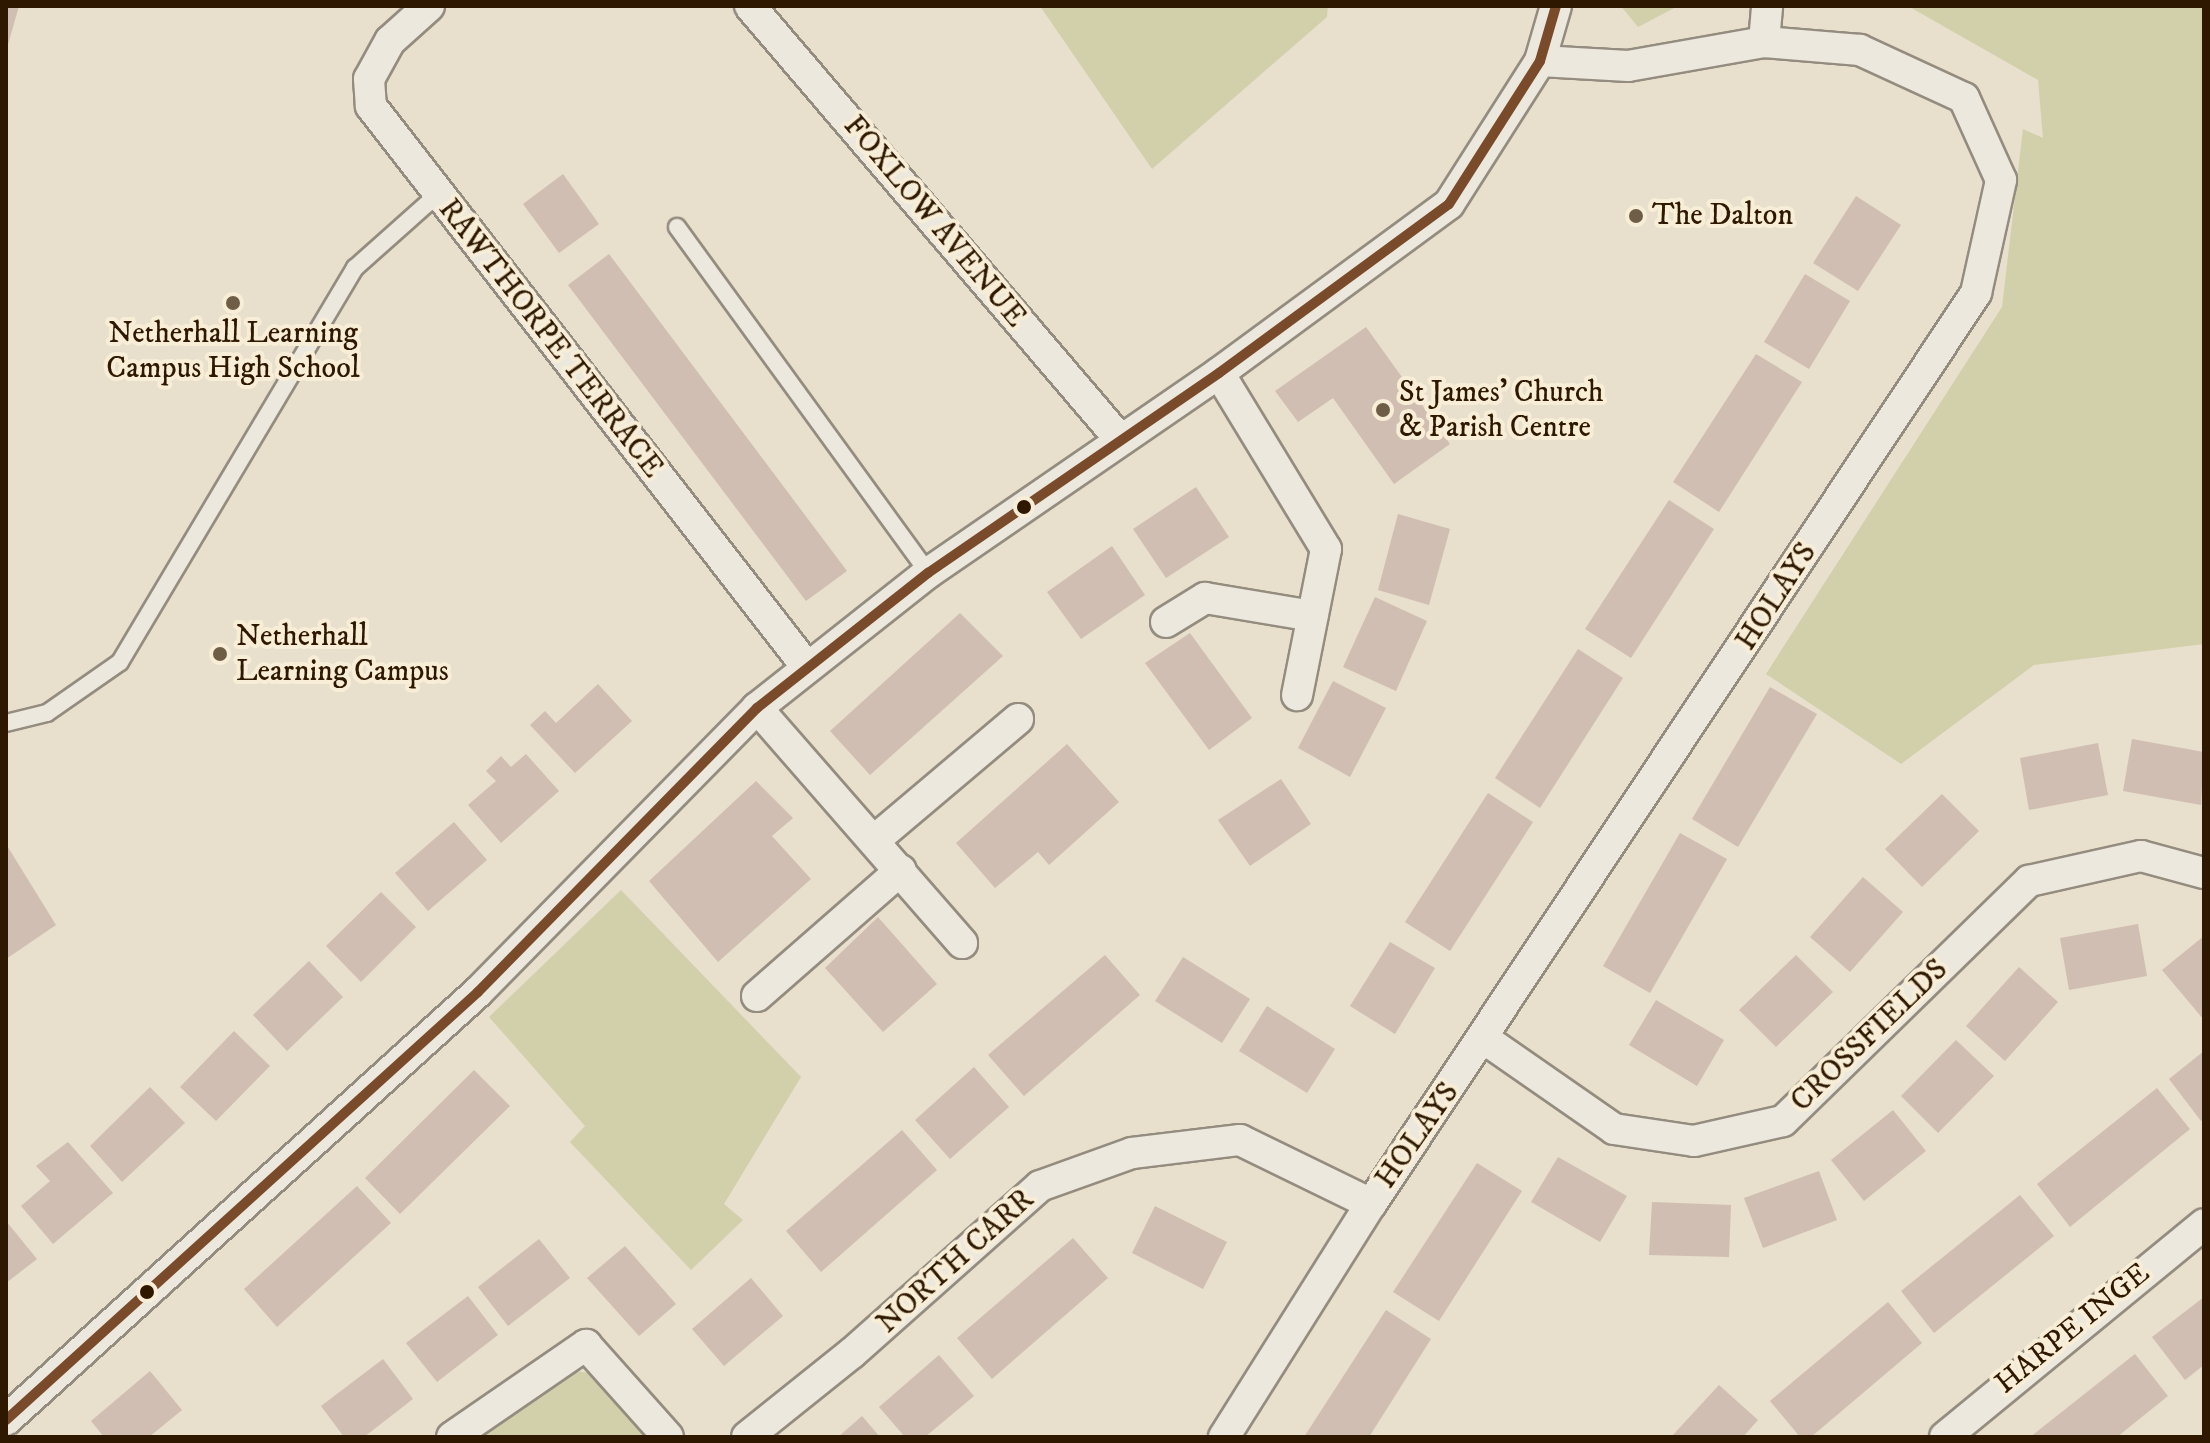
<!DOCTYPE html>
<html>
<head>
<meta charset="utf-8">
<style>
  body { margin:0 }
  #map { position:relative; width:2210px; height:1443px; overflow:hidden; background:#e8dfcc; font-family:"IM FELL DW Pica",serif }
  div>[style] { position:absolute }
  .green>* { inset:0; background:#d1d0ab }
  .building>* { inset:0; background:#d0beb3 }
  .roads { filter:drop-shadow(2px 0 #948c7f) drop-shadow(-2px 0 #948c7f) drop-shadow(0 2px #948c7f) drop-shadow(0 -2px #948c7f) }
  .service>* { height:16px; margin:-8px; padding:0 8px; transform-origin:8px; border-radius:8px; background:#ece8de }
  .minor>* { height:30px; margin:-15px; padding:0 15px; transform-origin:15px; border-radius:15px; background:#ece8de }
  .bus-1>* { height:10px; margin:-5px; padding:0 5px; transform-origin:5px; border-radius:5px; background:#7a4b2a }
  .dots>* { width:22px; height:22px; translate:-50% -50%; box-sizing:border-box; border:4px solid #f8edd6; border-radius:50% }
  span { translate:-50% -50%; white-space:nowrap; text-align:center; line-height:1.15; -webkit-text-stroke:8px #f8edd6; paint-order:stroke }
  .poi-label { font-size:30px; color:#2e1800 }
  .left { translate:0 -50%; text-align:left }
  .street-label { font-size:30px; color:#2e1800 }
  .frame { position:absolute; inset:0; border:8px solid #2e1800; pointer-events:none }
</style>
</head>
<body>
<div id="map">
  <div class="green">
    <div style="clip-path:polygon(1040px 6px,1328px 6px,1327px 17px,1152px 169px)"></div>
    <div style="clip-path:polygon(1621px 6px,1678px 6px,1638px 27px)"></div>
    <div style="clip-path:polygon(1908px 6px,2204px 6px,2204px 644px,2034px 665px,1901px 764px,1766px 674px,2002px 307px,2023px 129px,2043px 138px,2038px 80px)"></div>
    <div style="clip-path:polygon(621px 890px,801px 1077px,724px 1204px,743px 1220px,691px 1270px,570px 1142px,585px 1126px,489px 1017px)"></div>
    <div style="clip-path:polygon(568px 1370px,597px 1374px,646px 1437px,479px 1437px)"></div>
  </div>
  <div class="building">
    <div style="clip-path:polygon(6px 6px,19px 6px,7px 48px,6px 48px)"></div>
    <div style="clip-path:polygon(563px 174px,599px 224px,559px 253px,523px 204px)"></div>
    <div style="clip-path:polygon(1856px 196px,1901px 225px,1858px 291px,1813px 263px)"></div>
    <div style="clip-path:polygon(609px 254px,847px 571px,806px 601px,568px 285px)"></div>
    <div style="clip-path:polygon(1805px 274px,1850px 301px,1809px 369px,1764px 342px)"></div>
    <div style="clip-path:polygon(1366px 327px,1450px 444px,1394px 484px,1333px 398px,1298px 422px,1275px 391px)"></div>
    <div style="clip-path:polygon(1756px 354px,1802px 382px,1719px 512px,1673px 482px)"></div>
    <div style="clip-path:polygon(1196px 487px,1229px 537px,1166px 578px,1133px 529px)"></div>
    <div style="clip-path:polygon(1669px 500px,1714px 529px,1631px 658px,1585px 629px)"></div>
    <div style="clip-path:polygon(1398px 514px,1450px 529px,1429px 605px,1378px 590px)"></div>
    <div style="clip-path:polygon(1112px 546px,1145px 595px,1081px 639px,1047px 592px)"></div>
    <div style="clip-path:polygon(1375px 597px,1427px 621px,1396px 691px,1343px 667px)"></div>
    <div style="clip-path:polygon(960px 613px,1003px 656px,870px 775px,830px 731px)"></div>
    <div style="clip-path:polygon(1190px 633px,1252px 718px,1209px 750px,1145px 663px)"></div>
    <div style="clip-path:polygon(1578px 649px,1623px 678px,1540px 808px,1495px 778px)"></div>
    <div style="clip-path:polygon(1333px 681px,1386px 708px,1350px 777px,1298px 748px)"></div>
    <div style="clip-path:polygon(598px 684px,632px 721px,575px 773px,530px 725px,545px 711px,556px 723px)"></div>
    <div style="clip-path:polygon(1770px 687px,1817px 714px,1738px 847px,1692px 819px)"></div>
    <div style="clip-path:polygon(2132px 739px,2204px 752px,2201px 805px,2123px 791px)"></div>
    <div style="clip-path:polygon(2098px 743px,2108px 795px,2029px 810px,2020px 758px)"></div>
    <div style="clip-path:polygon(1067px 744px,1119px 802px,1049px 865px,1038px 852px,995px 888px,956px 843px)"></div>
    <div style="clip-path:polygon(526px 754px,559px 791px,501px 843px,468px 805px,496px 781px,486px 771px,501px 756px,511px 767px)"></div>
    <div style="clip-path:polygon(1281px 779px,1311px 824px,1250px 866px,1218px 820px)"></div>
    <div style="clip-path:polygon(756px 781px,793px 818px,772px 836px,811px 879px,718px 962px,649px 881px)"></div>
    <div style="clip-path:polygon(1488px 793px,1533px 822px,1450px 951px,1405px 922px)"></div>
    <div style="clip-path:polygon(1942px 794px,1979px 831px,1922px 887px,1885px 849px)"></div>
    <div style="clip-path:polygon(454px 822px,487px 860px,428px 911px,395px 873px)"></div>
    <div style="clip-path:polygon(1680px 833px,1727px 859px,1650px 993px,1603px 966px)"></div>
    <div style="clip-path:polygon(6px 844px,56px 925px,6px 959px)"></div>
    <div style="clip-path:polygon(1863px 877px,1903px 912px,1850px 972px,1810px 937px)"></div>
    <div style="clip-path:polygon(381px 892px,416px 927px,361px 982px,326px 946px)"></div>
    <div style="clip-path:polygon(878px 917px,937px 984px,883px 1032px,825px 968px)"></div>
    <div style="clip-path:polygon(2138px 924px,2147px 976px,2069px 990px,2060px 938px)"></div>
    <div style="clip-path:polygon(2204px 936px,2204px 1020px,2162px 970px)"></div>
    <div style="clip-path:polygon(1390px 942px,1435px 968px,1395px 1034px,1350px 1006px)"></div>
    <div style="clip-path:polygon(1105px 955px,1140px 995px,1024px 1096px,988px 1055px)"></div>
    <div style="clip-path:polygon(1796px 955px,1833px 992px,1776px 1047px,1739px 1010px)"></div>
    <div style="clip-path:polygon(1183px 957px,1250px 999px,1222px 1043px,1155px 1001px)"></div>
    <div style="clip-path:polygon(309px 961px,343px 997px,287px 1051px,253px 1015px)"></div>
    <div style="clip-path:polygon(2019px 967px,2058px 1002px,2005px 1061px,1966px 1026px)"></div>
    <div style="clip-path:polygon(1656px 1000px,1724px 1040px,1697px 1086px,1629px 1045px)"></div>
    <div style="clip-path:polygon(1267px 1006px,1335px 1049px,1307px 1093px,1239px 1051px)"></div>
    <div style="clip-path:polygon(234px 1031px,270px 1066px,216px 1121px,180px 1087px)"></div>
    <div style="clip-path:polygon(1956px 1040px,1994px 1076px,1938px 1133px,1901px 1096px)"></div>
    <div style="clip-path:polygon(2204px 1051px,2204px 1118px,2201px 1121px,2169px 1079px)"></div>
    <div style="clip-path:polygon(974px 1067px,1009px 1107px,950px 1159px,915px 1120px)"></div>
    <div style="clip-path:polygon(474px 1070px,510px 1106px,400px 1214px,365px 1178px)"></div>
    <div style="clip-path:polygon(150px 1087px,185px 1123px,122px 1182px,90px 1146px)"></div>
    <div style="clip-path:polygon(2157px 1088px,2190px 1129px,2070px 1227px,2037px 1184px)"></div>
    <div style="clip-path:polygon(1893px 1110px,1926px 1151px,1864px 1201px,1831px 1160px)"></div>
    <div style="clip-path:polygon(902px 1130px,937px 1170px,821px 1272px,786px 1231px)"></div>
    <div style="clip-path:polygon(68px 1142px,113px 1193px,53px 1244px,21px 1206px,50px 1181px,36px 1166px)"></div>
    <div style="clip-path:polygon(1558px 1157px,1627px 1196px,1600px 1242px,1531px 1202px)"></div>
    <div style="clip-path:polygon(1477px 1163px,1522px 1191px,1439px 1321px,1393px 1292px)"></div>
    <div style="clip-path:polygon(1819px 1171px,1837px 1220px,1763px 1248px,1744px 1198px)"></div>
    <div style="clip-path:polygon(357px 1186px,391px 1223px,277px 1327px,244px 1289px)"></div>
    <div style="clip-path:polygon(2020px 1195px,2054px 1236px,1934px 1333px,1901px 1291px)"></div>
    <div style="clip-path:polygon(1652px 1202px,1731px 1205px,1729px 1257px,1649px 1255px)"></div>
    <div style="clip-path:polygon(1155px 1206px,1227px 1242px,1203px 1289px,1132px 1253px)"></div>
    <div style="clip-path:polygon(6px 1221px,37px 1259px,6px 1283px)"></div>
    <div style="clip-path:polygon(1073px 1238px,1108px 1278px,992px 1379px,957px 1338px)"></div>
    <div style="clip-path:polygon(539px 1239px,570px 1278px,508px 1326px,478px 1287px)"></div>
    <div style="clip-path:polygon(625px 1246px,676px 1304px,639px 1336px,587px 1278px)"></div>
    <div style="clip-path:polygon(751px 1278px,783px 1316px,724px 1366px,692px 1329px)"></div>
    <div style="clip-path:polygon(468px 1296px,498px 1335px,437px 1382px,406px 1343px)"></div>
    <div style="clip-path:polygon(2204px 1297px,2204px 1365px,2185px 1380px,2152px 1337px)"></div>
    <div style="clip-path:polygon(1888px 1302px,1922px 1343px,1811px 1437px,1800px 1437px,1770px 1401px)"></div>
    <div style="clip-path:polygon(1386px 1310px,1431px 1339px,1369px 1437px,1304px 1437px)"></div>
    <div style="clip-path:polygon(2135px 1354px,2168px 1396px,2117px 1437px,2030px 1437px)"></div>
    <div style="clip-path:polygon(939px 1355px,974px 1396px,925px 1437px,905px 1437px,879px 1407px)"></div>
    <div style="clip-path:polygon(383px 1359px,413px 1399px,364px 1437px,344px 1437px,321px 1406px)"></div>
    <div style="clip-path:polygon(150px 1371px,182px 1410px,149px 1437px,104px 1437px,91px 1421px)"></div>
    <div style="clip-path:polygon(1719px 1385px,1758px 1420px,1743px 1437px,1671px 1437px)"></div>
    <div style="clip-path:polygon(862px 1416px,880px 1437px,838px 1437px)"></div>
  </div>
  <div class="roads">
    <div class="service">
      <div style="left:677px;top:227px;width:427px;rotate:54deg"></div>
      <div style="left:6px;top:723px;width:42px;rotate:-13.7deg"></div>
      <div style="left:47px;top:713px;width:89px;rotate:-34.9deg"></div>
      <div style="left:120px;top:662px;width:459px;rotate:-59.2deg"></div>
      <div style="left:355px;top:268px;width:110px;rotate:-41.7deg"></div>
    </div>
    <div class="minor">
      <div style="left:429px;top:6px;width:52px;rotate:138.1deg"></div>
      <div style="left:390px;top:41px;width:43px;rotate:118.9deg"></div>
      <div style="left:369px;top:79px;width:27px;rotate:86deg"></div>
      <div style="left:371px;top:106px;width:711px;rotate:52.15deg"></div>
      <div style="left:750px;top:6px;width:567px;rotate:49.51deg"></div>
      <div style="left:1764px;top:42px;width:36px;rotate:-85deg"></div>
      <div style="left:1219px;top:373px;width:206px;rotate:58.7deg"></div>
      <div style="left:1326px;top:549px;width:149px;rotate:101.2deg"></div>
      <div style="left:1166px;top:622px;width:46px;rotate:-31.6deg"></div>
      <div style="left:1205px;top:598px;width:109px;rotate:9.5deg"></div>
      <div style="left:757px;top:708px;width:312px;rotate:48.9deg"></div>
      <div style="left:876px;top:839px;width:186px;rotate:-40.2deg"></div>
      <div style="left:757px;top:996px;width:191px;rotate:-41.2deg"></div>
      <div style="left:1486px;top:1040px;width:156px;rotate:34.8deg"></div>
      <div style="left:1614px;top:1129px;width:81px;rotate:8.5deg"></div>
      <div style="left:1694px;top:1141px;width:91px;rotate:-12.7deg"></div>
      <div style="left:1783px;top:1121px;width:344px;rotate:-44.3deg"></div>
      <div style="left:2029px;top:881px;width:115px;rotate:-12.6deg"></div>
      <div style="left:2141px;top:856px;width:65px;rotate:15.1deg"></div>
      <div style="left:6px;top:1420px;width:637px;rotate:-42.2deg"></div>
      <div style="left:478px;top:992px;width:398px;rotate:-45.5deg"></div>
      <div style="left:757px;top:708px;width:218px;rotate:-38.3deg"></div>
      <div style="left:928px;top:573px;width:353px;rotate:-34.5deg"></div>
      <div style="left:1219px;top:373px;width:285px;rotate:-36.3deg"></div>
      <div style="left:1449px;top:204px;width:169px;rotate:-57.5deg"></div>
      <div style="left:1540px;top:61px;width:57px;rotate:-73.8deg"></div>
      <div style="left:452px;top:1437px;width:163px;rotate:-34.5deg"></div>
      <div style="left:586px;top:1345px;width:123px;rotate:48.3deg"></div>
      <div style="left:747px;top:1437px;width:134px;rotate:-38.7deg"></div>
      <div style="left:852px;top:1353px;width:251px;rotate:-41.6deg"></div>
      <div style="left:1040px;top:1186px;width:98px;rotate:-19.7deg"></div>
      <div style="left:1132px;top:1153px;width:109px;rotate:-6.9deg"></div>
      <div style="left:1240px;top:1140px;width:146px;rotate:26deg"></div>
      <div style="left:1224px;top:1437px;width:275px;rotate:-57.8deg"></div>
      <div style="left:1371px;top:1204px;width:1094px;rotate:-56.41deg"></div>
      <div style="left:1976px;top:293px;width:116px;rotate:-77.5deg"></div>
      <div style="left:2001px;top:180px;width:90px;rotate:-114.3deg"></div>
      <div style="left:1964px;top:98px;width:115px;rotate:-155.2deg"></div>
      <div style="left:1860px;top:50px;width:96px;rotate:-175.2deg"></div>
      <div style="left:1764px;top:42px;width:138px;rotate:170deg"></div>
      <div style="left:1628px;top:66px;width:88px;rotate:-176.7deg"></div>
      <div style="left:1945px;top:1437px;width:335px;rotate:-39.4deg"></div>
    </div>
  </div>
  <div class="bus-1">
    <div style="left:6px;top:1420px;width:637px;rotate:-42.2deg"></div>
    <div style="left:478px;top:992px;width:398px;rotate:-45.5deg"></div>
    <div style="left:757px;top:708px;width:218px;rotate:-38.3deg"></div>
    <div style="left:928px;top:573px;width:353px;rotate:-34.5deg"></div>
    <div style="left:1219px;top:373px;width:285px;rotate:-36.3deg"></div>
    <div style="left:1449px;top:204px;width:169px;rotate:-57.5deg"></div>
    <div style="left:1540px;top:61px;width:57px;rotate:-73.8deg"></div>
  </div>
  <div class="dots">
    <div style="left:1636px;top:216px;background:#6f5e47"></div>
    <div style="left:233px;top:303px;background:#6f5e47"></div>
    <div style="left:1383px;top:410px;background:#6f5e47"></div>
    <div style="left:1024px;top:507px;background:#2e1800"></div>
    <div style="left:220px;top:654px;background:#6f5e47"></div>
    <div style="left:147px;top:1292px;background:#2e1800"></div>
  </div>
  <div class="poi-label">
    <span class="left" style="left:1652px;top:216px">The Dalton</span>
    <span style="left:233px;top:351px">Netherhall Learning<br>Campus High School</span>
    <span class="left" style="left:1399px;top:410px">St James' Church<br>&amp; Parish Centre</span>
    <span class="left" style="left:236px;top:654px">Netherhall<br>Learning Campus</span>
  </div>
  <div class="street-label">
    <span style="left:934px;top:222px;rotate:50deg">FOXLOW AVENUE</span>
    <span style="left:550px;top:339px;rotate:52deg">RAWTHORPE TERRACE</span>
    <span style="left:1777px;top:597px;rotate:-57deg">HOLAYS</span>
    <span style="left:1870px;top:1036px;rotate:-44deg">CROSSFIELDS</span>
    <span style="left:1418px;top:1136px;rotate:-55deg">HOLAYS</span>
    <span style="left:956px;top:1262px;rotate:-42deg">NORTH CARR</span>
    <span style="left:2073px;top:1329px;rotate:-39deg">HARPE INGE</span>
  </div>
  <div class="frame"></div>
</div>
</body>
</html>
